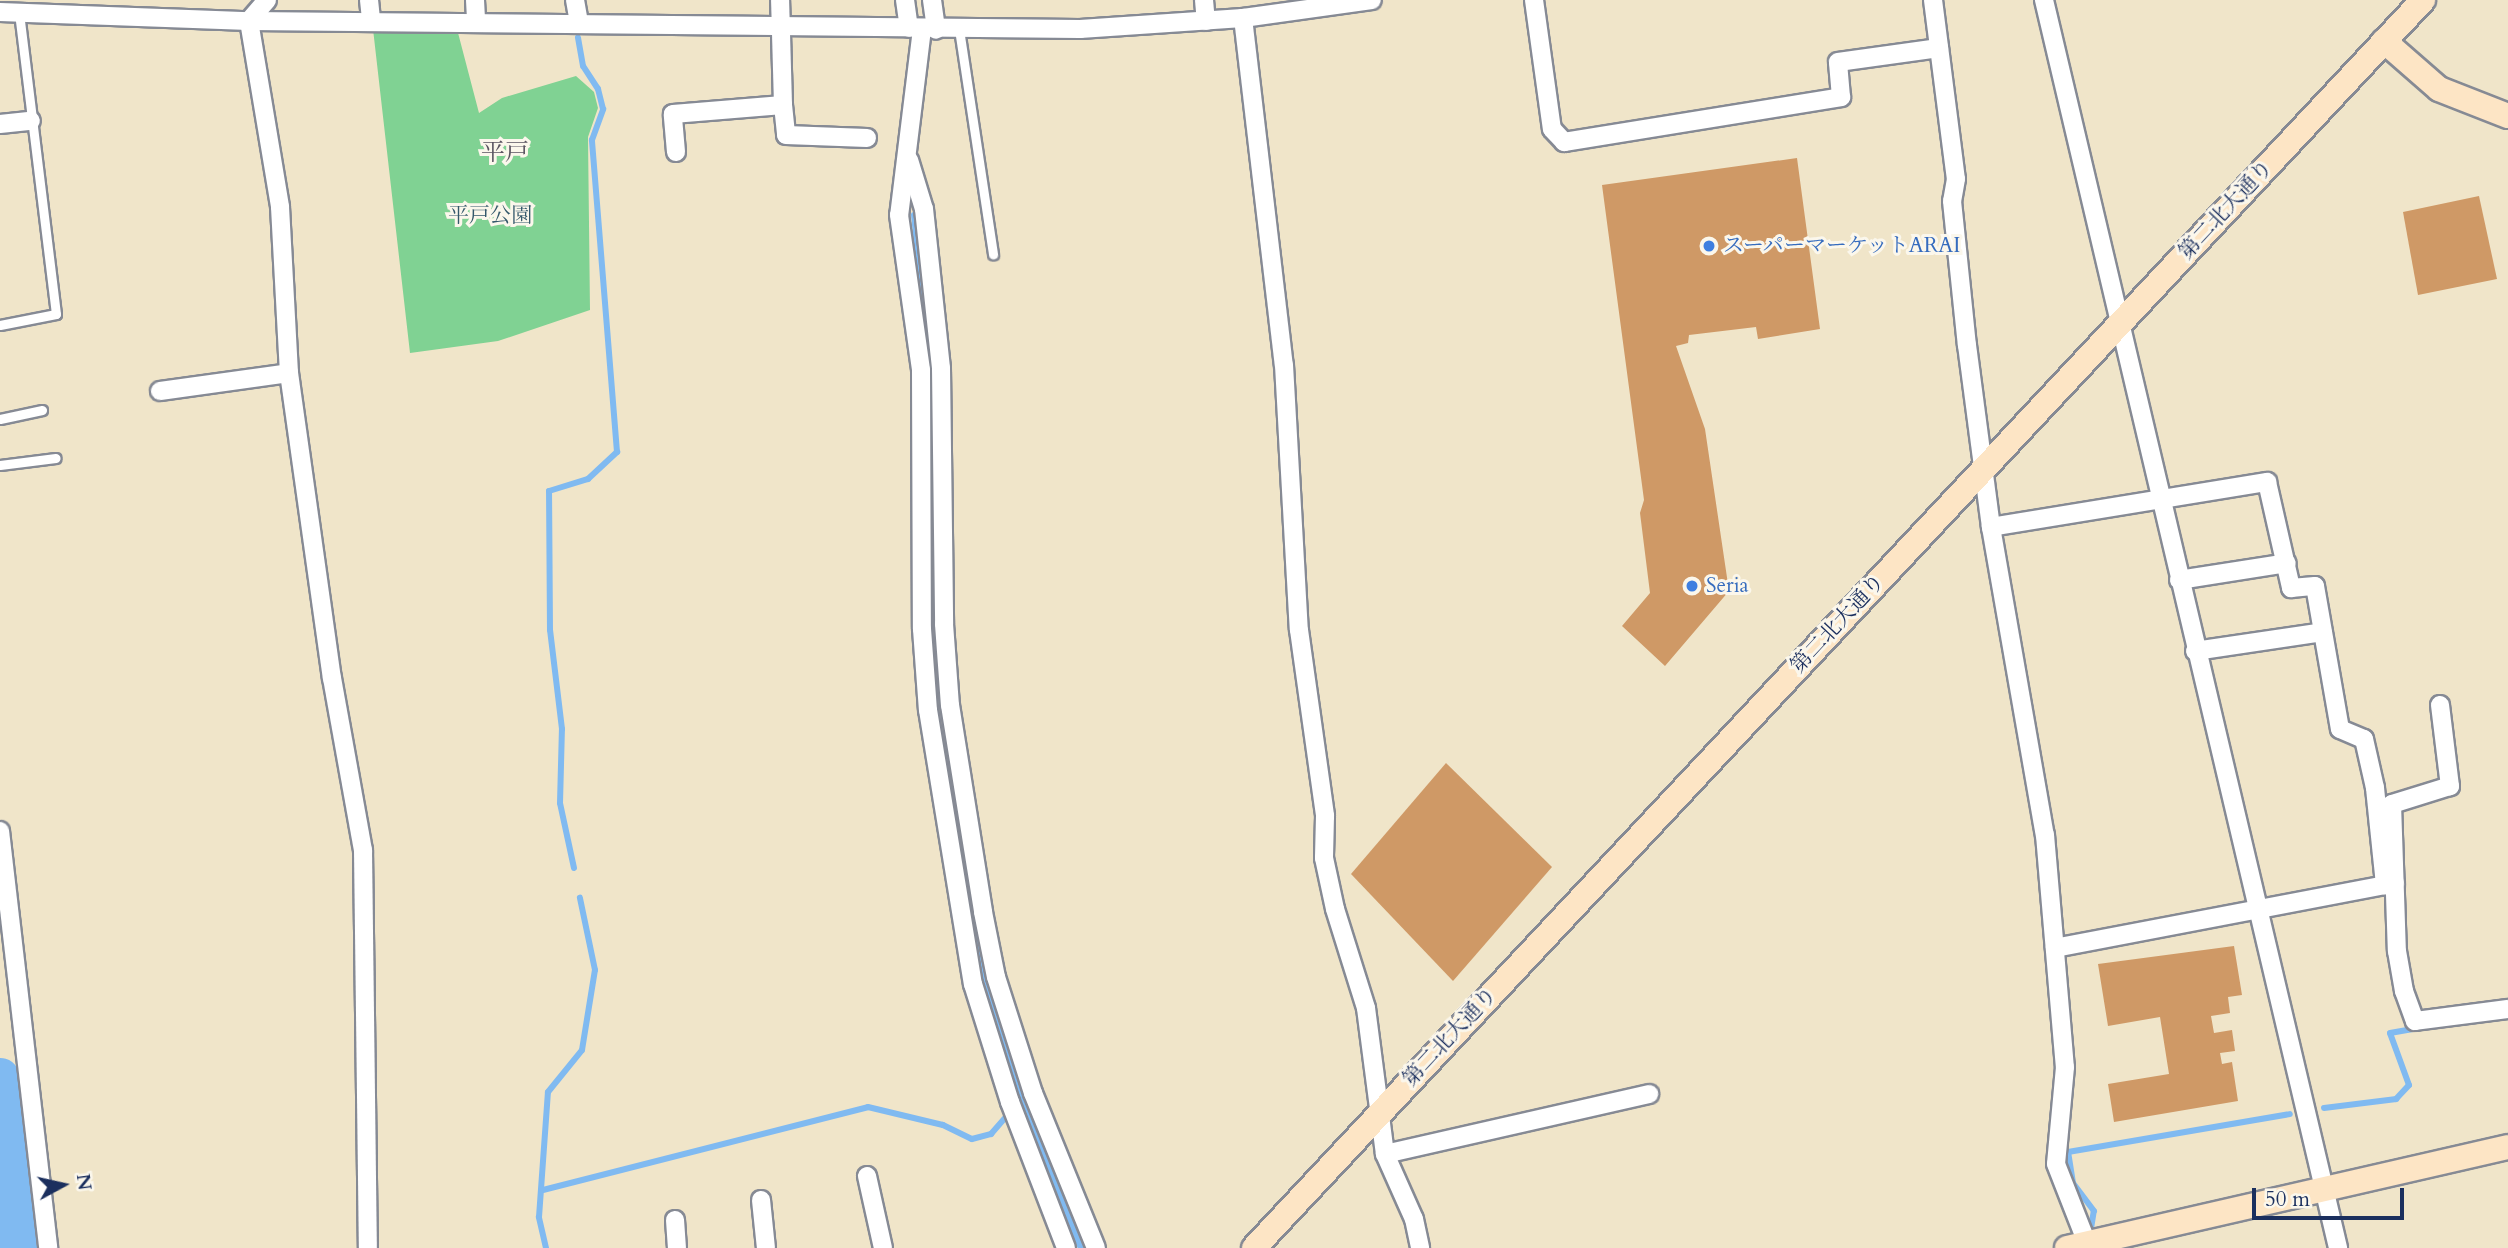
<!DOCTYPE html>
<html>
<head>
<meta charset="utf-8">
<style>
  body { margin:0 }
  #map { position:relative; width:2508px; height:1248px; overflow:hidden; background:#f0e5c9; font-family:Cardo,"Noto Serif JP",serif }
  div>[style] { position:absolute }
  .green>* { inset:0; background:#80d293 }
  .stream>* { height:6px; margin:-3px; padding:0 3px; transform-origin:3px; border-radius:3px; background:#80baf1 }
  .river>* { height:37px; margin:-18.5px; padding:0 18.5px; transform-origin:18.5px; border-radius:18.5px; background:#80baf1 }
  .building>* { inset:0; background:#cf9966 }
  .roads { filter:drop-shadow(2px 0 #868a94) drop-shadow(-2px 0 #868a94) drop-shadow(0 2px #868a94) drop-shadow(0 -2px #868a94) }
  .lane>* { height:9px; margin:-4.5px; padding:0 4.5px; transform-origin:4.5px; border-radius:4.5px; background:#fff }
  .street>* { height:18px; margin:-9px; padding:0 9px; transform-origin:9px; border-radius:9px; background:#fff }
  .secondary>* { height:24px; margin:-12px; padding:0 12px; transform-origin:12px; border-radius:12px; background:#fde5c5 }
  .dots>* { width:19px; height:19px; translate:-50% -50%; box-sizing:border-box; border:4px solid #fbf7ec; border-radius:50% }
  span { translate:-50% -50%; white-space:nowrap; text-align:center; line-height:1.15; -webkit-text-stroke:6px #fbf7ec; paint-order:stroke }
  .street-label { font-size:21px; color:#1b2f5e }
  .park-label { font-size:21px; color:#34586b }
  .shop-label { font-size:21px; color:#366cbe }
  .left { translate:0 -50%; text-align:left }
  .quarter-label { font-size:24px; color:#5a5461 }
  .north { position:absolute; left:28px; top:1150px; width:70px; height:70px; -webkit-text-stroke:5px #fbf7ec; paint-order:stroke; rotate:82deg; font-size:19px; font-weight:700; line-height:28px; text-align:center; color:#1b2f5e }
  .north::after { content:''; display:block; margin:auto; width:24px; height:32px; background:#1b2f5e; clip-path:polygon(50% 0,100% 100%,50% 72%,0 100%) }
  .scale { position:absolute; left:2252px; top:1188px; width:152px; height:32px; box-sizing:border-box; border:4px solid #1b2f5e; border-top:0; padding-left:9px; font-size:21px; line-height:24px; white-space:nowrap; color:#1b2f5e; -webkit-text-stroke:5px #fbf7ec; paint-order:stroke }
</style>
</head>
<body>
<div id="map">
  <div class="green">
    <div style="clip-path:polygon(373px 29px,457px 29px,479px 113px,502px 98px,576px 76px,594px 92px,598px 108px,588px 137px,590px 310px,498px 341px,410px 353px)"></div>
  </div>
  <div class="stream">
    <div style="left:914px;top:215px;width:188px;rotate:84.2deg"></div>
    <div style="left:940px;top:686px;width:231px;rotate:82deg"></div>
    <div style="left:972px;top:915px;width:65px;rotate:77.5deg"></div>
    <div style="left:986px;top:978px;width:126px;rotate:73.9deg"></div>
    <div style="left:1021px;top:1099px;width:161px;rotate:68.1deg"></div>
    <div style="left:574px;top:868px;width:66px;rotate:-102.2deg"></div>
    <div style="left:560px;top:803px;width:74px;rotate:-88.5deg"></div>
    <div style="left:562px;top:729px;width:100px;rotate:-96.9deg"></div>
    <div style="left:550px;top:630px;width:139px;rotate:-90.4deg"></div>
    <div style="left:549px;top:491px;width:41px;rotate:-17.1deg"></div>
    <div style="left:588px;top:479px;width:40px;rotate:-43deg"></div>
    <div style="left:617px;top:452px;width:313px;rotate:-94.6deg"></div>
    <div style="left:592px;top:140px;width:33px;rotate:-70deg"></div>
    <div style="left:603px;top:109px;width:21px;rotate:-104deg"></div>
    <div style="left:598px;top:89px;width:27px;rotate:-123deg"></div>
    <div style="left:583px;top:66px;width:29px;rotate:-100deg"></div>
    <div style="left:2324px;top:1108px;width:73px;rotate:-7.1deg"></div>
    <div style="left:2396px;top:1099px;width:19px;rotate:-47deg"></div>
    <div style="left:2409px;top:1085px;width:55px;rotate:-110.1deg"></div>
    <div style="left:2390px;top:1033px;width:29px;rotate:-10deg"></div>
    <div style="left:543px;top:1190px;width:335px;rotate:-14.3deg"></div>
    <div style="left:868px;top:1107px;width:77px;rotate:13.5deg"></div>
    <div style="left:943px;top:1125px;width:32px;rotate:26deg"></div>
    <div style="left:972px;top:1139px;width:20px;rotate:-15deg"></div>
    <div style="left:991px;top:1134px;width:30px;rotate:-49deg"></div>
    <div style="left:2090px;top:1235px;width:24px;rotate:-81deg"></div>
    <div style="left:2094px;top:1211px;width:35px;rotate:-127deg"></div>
    <div style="left:2073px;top:1183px;width:31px;rotate:-99deg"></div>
    <div style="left:2068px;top:1152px;width:225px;rotate:-9.7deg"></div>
    <div style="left:546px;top:1248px;width:32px;rotate:-103deg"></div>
    <div style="left:539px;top:1217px;width:125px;rotate:-85.9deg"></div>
    <div style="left:548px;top:1092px;width:54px;rotate:-51deg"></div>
    <div style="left:582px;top:1050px;width:81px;rotate:-80.8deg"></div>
    <div style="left:595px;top:970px;width:74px;rotate:-101.8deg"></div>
  </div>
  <div class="river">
    <div style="left:0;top:1076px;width:173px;rotate:84deg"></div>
  </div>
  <div class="building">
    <div style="clip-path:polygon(1797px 158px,1820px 329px,1758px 339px,1756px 327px,1689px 335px,1688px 343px,1676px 346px,1705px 429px,1729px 591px,1665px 666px,1622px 626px,1650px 593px,1640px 513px,1644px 500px,1602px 185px)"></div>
    <div style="clip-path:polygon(2479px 196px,2497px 279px,2418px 295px,2403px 212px)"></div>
    <div style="clip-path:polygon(1446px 763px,1552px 867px,1453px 981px,1351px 874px)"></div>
    <div style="clip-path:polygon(2234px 946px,2242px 995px,2228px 997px,2230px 1013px,2211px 1016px,2214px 1033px,2232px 1030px,2235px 1051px,2220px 1053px,2222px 1064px,2232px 1062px,2238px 1101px,2114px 1122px,2108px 1084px,2169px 1074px,2160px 1017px,2108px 1026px,2098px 964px)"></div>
  </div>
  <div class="roads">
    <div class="lane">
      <div style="left:959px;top:29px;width:228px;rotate:81.4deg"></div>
      <div style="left:0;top:325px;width:57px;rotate:-11.1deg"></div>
      <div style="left:56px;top:314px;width:303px;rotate:-97deg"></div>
      <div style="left:0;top:419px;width:43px;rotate:-12.1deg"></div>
      <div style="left:0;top:465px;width:56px;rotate:-7.1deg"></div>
    </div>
    <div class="street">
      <div style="left:267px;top:0;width:28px;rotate:131deg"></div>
      <div style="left:249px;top:21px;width:189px;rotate:80.5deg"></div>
      <div style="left:280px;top:207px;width:166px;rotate:86.9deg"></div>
      <div style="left:289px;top:373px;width:308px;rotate:82deg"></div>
      <div style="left:332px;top:678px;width:175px;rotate:79.8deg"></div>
      <div style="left:363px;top:850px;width:398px;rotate:89.3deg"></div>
      <div style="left:369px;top:0;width:20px;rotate:84deg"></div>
      <div style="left:475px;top:0;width:20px;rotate:87deg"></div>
      <div style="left:575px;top:0;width:23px;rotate:80deg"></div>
      <div style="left:905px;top:0;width:28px;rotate:82deg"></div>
      <div style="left:932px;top:0;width:30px;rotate:82deg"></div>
      <div style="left:1204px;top:0;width:21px;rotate:85deg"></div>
      <div style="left:1534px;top:0;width:130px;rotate:82.1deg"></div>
      <div style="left:1552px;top:129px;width:18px;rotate:47deg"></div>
      <div style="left:1564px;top:142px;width:281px;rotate:-9.2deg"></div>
      <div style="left:1841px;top:97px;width:35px;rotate:-95deg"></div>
      <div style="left:1838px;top:62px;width:102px;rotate:-7.9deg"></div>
      <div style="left:1933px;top:0;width:180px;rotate:82.7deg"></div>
      <div style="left:1956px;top:179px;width:22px;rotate:100deg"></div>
      <div style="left:1952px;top:201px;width:145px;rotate:84.1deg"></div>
      <div style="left:1967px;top:345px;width:184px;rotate:82.5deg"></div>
      <div style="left:1991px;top:527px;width:313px;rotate:80.1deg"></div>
      <div style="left:2045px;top:835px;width:233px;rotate:85.1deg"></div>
      <div style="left:2065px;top:1067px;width:97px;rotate:95.3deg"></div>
      <div style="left:2056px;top:1164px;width:90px;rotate:68.6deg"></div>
      <div style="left:2044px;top:0;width:1282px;rotate:76.74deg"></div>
      <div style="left:0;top:12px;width:249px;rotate:2.1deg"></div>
      <div style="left:249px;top:21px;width:831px;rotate:0.55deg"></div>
      <div style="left:1080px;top:29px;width:163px;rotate:-3.9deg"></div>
      <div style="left:1243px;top:18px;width:130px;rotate:-7.9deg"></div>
      <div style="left:1243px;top:18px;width:349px;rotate:83.3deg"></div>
      <div style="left:1284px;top:365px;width:265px;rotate:86.8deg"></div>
      <div style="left:1299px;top:630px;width:188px;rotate:82deg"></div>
      <div style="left:1325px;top:816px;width:42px;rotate:91.4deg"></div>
      <div style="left:1324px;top:858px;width:52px;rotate:77.8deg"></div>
      <div style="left:1335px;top:909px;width:104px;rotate:72.6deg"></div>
      <div style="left:1366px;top:1008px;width:147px;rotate:82.6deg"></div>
      <div style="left:1385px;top:1154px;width:71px;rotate:66deg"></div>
      <div style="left:1414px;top:1219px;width:30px;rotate:78deg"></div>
      <div style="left:922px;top:29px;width:187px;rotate:97deg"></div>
      <div style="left:899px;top:215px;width:157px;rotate:81.9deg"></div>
      <div style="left:921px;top:370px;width:259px;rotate:89.8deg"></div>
      <div style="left:922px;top:629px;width:81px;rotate:85.8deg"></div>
      <div style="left:928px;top:710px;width:278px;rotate:80.7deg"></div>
      <div style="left:973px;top:984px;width:124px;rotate:72.6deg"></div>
      <div style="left:1010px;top:1102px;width:156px;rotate:69deg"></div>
      <div style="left:783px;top:105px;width:30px;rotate:84deg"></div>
      <div style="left:786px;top:135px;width:81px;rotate:2.1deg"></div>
      <div style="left:0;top:124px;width:31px;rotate:-6deg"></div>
      <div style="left:676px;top:152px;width:38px;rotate:-95deg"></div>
      <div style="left:673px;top:114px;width:110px;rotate:-4.7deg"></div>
      <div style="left:783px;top:105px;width:105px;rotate:-91.6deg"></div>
      <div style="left:909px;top:160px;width:51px;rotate:73deg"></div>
      <div style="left:924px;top:209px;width:160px;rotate:83.9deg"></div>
      <div style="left:941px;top:368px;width:256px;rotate:89.3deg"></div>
      <div style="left:944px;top:624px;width:81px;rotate:85.8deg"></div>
      <div style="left:950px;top:705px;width:210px;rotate:80.9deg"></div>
      <div style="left:983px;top:912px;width:66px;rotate:78.7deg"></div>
      <div style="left:996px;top:977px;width:122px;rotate:72.3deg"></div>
      <div style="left:1033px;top:1093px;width:167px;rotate:67.9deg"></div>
      <div style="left:160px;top:391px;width:130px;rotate:-7.9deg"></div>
      <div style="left:1991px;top:527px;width:280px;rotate:-9.3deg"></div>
      <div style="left:2267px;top:482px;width:109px;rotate:77.2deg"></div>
      <div style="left:2291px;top:588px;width:24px;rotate:-5deg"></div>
      <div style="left:2315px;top:586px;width:145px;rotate:80.1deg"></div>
      <div style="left:2340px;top:729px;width:26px;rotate:23deg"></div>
      <div style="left:2364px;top:739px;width:50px;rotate:77.3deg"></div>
      <div style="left:2375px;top:788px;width:98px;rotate:84.1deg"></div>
      <div style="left:2179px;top:580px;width:109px;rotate:-8.9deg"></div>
      <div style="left:2195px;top:651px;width:129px;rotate:-8.4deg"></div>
      <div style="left:2440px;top:705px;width:82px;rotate:83deg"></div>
      <div style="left:2450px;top:786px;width:61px;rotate:162.8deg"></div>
      <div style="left:2392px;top:804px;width:147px;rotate:88.1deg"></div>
      <div style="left:2397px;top:951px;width:41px;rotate:80.1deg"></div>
      <div style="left:2404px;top:991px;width:32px;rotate:70deg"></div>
      <div style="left:2415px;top:1021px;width:94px;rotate:-7.4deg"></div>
      <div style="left:0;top:831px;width:420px;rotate:83.4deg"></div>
      <div style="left:2055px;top:948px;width:346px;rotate:-10.8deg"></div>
      <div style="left:1385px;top:1154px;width:271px;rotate:-12.8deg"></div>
      <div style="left:867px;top:1176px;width:74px;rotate:77.5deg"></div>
      <div style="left:761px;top:1200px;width:48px;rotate:84.1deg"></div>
      <div style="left:675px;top:1220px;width:28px;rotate:86deg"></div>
    </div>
    <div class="secondary">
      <div style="left:2384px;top:41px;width:73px;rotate:41.1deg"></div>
      <div style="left:2439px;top:89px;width:74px;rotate:21.4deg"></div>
      <div style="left:1254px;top:1248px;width:1710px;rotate:-46.87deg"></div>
      <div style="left:2067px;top:1248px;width:452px;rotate:-12.9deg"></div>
    </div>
  </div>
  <div class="dots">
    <div style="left:1709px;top:246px;background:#3f7fe0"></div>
    <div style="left:1692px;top:586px;background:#3f7fe0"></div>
  </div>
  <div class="street-label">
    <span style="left:2226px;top:210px;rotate:-47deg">第二北大通り</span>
    <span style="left:1838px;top:624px;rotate:-47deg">第二北大通り</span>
    <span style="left:1450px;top:1037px;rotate:-47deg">第二北大通り</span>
  </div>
  <div class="park-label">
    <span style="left:490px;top:216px">平戸公園</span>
  </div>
  <div class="shop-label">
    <span class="left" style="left:1723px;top:246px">スーパーマーケットARAI</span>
    <span class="left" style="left:1706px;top:586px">Seria</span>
  </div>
  <div class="quarter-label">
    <span style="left:505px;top:153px">平戸</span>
  </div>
  <div class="north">N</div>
  <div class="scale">50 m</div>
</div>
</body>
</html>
